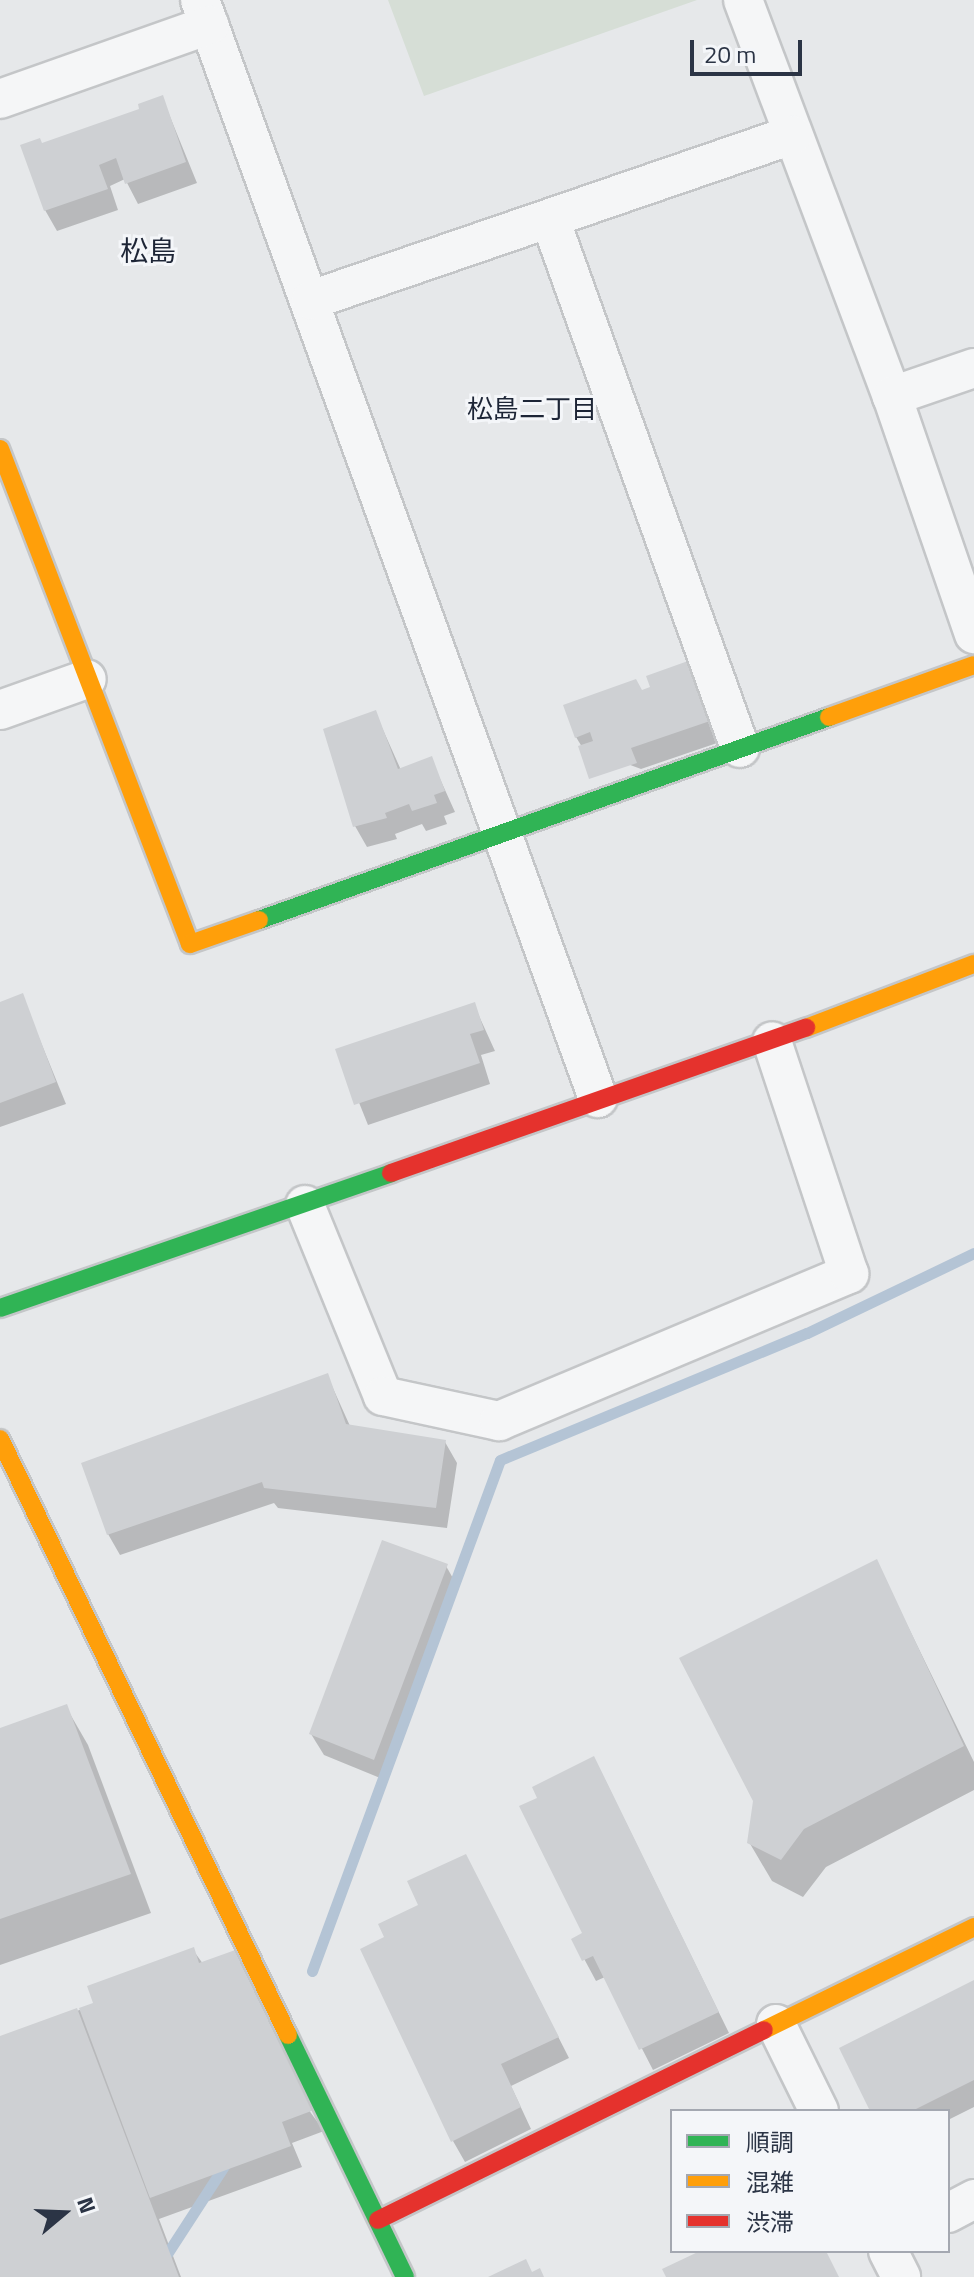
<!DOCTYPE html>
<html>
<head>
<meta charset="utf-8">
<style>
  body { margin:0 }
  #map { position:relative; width:974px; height:2277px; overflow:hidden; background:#e6e8ea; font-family:"Titillium Web","Noto Sans JP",sans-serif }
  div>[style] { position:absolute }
  .green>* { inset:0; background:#d6ded6 }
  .shadow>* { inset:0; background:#0003 }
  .stream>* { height:11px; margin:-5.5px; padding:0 5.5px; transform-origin:5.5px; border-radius:5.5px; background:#b4c4d5 }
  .building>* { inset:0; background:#ced0d3 }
  .roads { filter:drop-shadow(2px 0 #c4c6c8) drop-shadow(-2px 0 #c4c6c8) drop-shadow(0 2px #c4c6c8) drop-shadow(0 -2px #c4c6c8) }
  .street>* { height:38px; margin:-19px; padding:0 19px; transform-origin:19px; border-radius:19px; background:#f5f6f7 }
  .fast>* { height:18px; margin:-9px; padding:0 9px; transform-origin:9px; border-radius:9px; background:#30b455 }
  .slow>* { height:18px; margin:-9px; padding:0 9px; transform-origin:9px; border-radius:9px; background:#ff9f0a }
  .jam>* { height:18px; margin:-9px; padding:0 9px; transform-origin:9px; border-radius:9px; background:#e5322d }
  span { translate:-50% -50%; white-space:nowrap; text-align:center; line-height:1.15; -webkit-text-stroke:6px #f4f6f9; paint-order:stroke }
  .neighbourhood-label { font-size:26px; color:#1d2536 }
  .quarter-label { font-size:28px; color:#1d2536 }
  .legend { position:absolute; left:670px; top:2109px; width:280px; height:144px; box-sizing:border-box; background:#f4f6f9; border:2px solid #a4a8b1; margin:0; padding:10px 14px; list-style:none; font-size:24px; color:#2b3445 }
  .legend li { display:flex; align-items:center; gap:16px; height:40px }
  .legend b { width:40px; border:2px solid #a4a8b1 }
  .north { position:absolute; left:24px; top:2173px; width:80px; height:80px; -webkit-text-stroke:6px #f4f6f9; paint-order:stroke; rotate:71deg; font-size:22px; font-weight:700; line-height:32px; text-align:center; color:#2b3445 }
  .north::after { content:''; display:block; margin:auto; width:28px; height:36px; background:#2b3445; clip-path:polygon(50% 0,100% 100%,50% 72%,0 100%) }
  .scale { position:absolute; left:690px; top:40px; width:112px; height:36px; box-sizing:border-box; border:4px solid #2b3445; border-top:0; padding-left:10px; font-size:24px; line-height:28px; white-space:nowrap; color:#2b3445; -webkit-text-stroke:6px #f4f6f9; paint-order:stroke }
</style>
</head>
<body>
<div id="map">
  <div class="green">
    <div style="clip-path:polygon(388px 0,697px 0,424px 96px)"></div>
  </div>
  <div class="shadow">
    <div style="clip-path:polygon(162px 97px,197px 183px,138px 204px,125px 179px,110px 186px,118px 210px,57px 231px,45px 210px,42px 146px,141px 111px)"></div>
    <div style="clip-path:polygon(687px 663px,720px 742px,641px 769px,582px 747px,576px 737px)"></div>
    <div style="clip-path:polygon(375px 712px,401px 770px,431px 759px,455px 812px,444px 816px,447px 824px,426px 831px,422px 824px,395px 834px,397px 839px,367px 847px,355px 826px)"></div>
    <div style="clip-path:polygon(22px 996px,66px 1104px,0 1127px,0 1004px)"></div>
    <div style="clip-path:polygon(474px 1005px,495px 1051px,481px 1055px,490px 1084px,368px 1125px,338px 1050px)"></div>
    <div style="clip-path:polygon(327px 1375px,350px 1426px,445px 1442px,457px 1463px,447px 1528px,278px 1508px,274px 1503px,120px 1555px,108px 1534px)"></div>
    <div style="clip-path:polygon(876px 1561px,974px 1762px,974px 1790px,826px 1867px,803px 1897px,772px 1881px,749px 1842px)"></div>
    <div style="clip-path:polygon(446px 1566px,458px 1587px,385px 1780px,324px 1755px,311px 1734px)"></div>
    <div style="clip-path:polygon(66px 1707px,88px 1745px,151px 1913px,0 1965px,0 1730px)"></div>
    <div style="clip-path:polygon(605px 1780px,729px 2033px,653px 2070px,605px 1977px,596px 1981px,574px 1940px,584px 1934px)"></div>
    <div style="clip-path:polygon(477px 1877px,569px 2058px,511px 2086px,531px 2129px,465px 2162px,453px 2141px,387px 1938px,421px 1906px)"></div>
    <div style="clip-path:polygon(193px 1950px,324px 2131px,292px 2143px,302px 2167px,159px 2219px,181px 2277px,0 2277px,0 2039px,96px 2004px)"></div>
    <div style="clip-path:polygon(974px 1983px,974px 2107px,948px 2120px,948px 2111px,873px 2111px)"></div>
  </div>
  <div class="stream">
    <div style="left:312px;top:1971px;width:544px;rotate:-69.8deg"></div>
    <div style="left:500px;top:1460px;width:332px;rotate:-22.5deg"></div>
    <div style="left:807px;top:1333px;width:185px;rotate:-25.6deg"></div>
    <div style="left:152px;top:2277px;width:140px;rotate:-57deg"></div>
  </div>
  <div class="building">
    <div style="clip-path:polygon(163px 95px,186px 162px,125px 184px,116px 158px,99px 165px,108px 189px,44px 211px,20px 145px,40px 138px,42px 143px,139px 109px,138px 104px)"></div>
    <div style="clip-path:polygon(688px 661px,710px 721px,631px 748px,637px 763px,589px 779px,578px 746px,593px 741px,590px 732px,575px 738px,563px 705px,636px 679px,642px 690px,650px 687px,646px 676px)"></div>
    <div style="clip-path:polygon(376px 710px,398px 769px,432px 756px,445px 791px,434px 795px,437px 803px,412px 811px,409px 804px,385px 813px,387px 818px,353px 827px,323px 729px)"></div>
    <div style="clip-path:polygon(23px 993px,56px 1082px,0 1103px,0 1002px)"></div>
    <div style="clip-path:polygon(475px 1002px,484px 1030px,470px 1034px,480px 1063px,354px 1105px,335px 1049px)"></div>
    <div style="clip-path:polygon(328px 1373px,346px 1424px,446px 1440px,436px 1508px,264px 1488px,262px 1482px,107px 1535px,81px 1463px)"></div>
    <div style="clip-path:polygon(382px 1540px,448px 1564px,374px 1760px,309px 1734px)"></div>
    <div style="clip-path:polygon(877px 1559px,964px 1746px,804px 1829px,781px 1860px,747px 1843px,753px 1801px,679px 1658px)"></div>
    <div style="clip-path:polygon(67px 1704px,131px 1874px,0 1919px,0 1728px)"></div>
    <div style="clip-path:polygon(594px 1756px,719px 2012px,639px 2050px,593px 1956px,582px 1961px,571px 1939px,582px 1933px,519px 1806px,537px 1798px,532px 1787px)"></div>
    <div style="clip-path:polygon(466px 1854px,559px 2037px,501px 2064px,521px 2107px,451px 2142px,360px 1949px,384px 1937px,378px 1924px,418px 1905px,407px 1881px)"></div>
    <div style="clip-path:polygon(252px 1944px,314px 2110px,282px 2122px,291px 2146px,150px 2198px,79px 2008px,93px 2003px,87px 1986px,194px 1947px,199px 1963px)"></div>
    <div style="clip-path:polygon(974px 1980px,974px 2080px,912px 2111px,870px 2111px,839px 2048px)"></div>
    <div style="clip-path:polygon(77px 2008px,149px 2198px,179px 2277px,0 2277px,0 2036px)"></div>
    <div style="clip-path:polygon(700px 2251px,826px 2251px,839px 2277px,666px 2277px,662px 2269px)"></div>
    <div style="clip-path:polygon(526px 2259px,532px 2272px,540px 2268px,544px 2277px,488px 2277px)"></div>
  </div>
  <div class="roads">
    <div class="street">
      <div style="left:200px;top:0;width:1168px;rotate:70.08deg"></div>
      <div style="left:743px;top:0;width:423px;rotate:69.4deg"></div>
      <div style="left:0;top:99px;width:222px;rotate:-19.5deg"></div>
      <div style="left:550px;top:219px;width:562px;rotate:70.24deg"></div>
      <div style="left:311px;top:300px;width:509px;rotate:-18.93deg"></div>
      <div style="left:974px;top:368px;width:87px;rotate:161.1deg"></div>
      <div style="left:892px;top:396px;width:252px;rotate:71deg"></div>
      <div style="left:0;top:710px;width:92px;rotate:-19.6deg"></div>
      <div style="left:305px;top:1205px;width:206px;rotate:67.8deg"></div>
      <div style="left:383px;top:1396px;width:119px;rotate:12.2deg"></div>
      <div style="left:499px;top:1421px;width:380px;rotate:-22.8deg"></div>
      <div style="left:849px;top:1274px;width:245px;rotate:-108.3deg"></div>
      <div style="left:776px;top:2024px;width:97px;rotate:63.7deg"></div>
      <div style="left:948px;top:2213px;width:30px;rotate:-28deg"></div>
      <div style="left:888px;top:2251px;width:29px;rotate:63deg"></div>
    </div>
    <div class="fast">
      <div style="left:259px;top:920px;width:605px;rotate:-19.6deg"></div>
      <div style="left:0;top:1308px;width:414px;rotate:-19deg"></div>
      <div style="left:288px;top:2035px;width:269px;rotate:64.2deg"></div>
    </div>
    <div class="slow">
      <div style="left:0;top:449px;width:530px;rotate:69deg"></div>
      <div style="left:190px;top:944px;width:73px;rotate:-19.2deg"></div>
      <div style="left:829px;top:717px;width:154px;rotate:-19.7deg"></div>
      <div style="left:806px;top:1028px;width:180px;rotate:-20.9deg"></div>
      <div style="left:0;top:1439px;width:662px;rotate:64.21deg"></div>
      <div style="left:764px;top:2030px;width:234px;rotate:-26.1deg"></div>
    </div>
    <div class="jam">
      <div style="left:391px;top:1173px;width:440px;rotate:-19.3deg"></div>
      <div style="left:378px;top:2220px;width:430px;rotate:-26.2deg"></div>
    </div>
  </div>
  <div class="neighbourhood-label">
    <span style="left:532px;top:409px">松島二丁目</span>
  </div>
  <div class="quarter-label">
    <span style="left:148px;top:251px">松島</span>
  </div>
  <ul class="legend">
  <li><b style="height:10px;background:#30b455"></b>順調</li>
  <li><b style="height:10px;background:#ff9f0a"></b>混雑</li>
  <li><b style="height:10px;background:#e5322d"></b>渋滞</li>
  </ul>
  <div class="north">N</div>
  <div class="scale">20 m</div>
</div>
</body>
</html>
